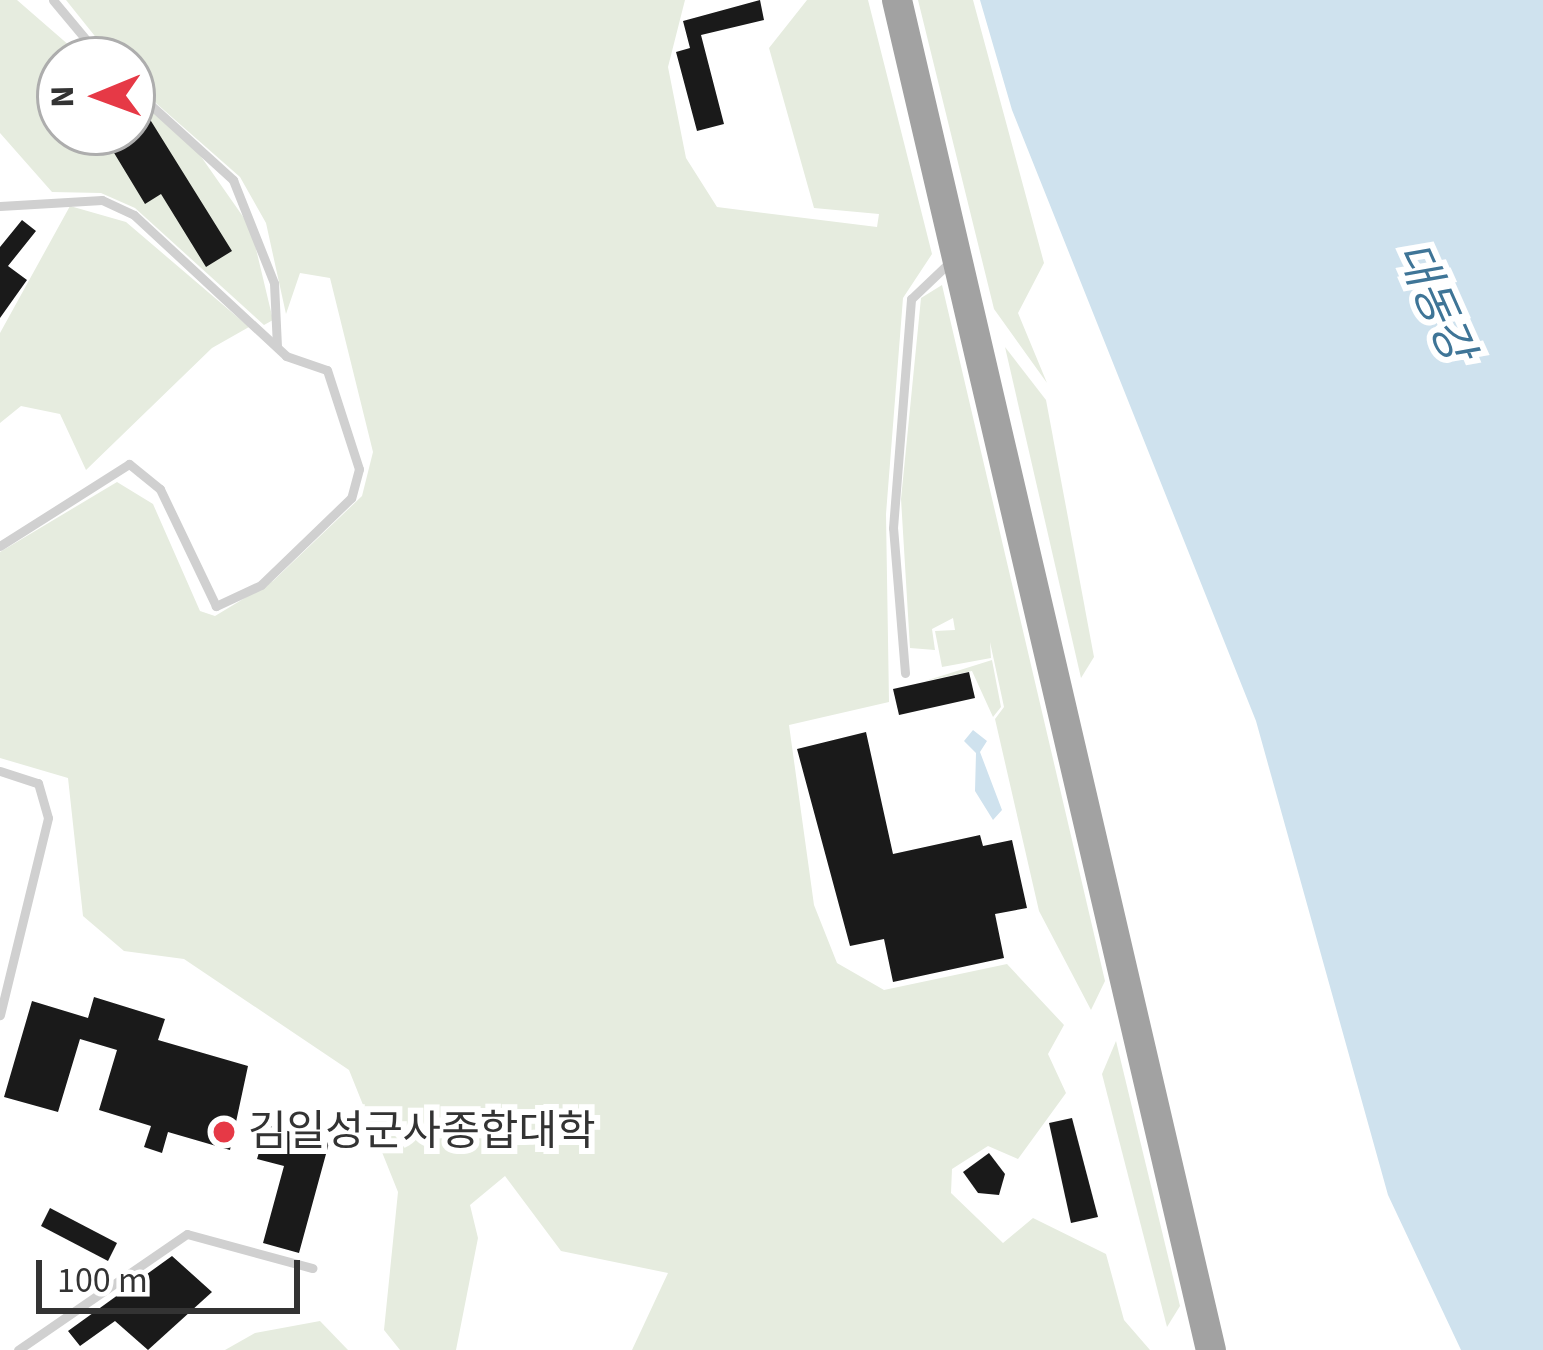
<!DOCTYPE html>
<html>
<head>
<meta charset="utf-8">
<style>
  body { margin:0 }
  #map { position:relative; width:1543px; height:1350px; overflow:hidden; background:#fff; font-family:"Source Sans 3","Noto Sans KR",sans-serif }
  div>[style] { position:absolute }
  .green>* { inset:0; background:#e6ecdf }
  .water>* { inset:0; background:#cfe2ee }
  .building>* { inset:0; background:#1a1a1a }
  .service>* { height:9px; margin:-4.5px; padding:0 4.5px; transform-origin:4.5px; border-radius:4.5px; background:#d0d0d0 }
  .trunk>* { height:30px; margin:-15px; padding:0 15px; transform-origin:15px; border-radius:15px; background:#a2a2a2 }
  .dots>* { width:33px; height:33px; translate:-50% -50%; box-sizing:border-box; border:6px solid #fff; border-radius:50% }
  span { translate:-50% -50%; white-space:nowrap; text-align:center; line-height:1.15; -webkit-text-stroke:12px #fff; paint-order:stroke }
  .poi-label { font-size:42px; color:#333 }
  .left { translate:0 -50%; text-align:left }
  .water-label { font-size:45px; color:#3f7597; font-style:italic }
  .north { position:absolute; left:36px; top:36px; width:120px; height:120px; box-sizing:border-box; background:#fff; border:3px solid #adadad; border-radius:50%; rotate:269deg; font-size:33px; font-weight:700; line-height:48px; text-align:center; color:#333 }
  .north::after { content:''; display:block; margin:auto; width:42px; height:54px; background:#e63946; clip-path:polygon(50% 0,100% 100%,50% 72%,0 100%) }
  .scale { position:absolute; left:36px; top:1260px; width:264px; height:54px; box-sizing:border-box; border:6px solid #333; border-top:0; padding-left:15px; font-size:36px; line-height:42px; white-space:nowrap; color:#333; -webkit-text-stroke:9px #fff; paint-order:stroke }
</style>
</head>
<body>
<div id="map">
  <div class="green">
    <div style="clip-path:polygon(0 0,17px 0,86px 60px,60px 60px,60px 132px,132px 132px,132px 97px,188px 138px,251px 228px,273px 320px,264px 325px,135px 208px,101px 193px,52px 192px,0 133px)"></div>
    <div style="clip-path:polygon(66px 0,685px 0,668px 67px,686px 158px,717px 207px,877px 227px,879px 214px,814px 208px,769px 48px,807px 0,868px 0,932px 254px,903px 298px,886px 514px,889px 702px,789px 725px,814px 905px,837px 963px,884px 990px,1007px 964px,1064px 1025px,1048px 1054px,1066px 1093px,1018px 1159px,988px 1146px,952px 1169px,951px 1193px,1003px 1243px,1033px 1218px,1106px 1254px,1124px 1320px,1150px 1350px,632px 1350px,668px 1273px,561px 1251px,505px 1176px,470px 1205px,478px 1238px,456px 1350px,400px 1350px,384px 1330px,398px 1192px,349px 1070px,184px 959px,124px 951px,83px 916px,68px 778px,0 758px,0 552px,117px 482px,153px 504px,200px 611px,215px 616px,273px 581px,362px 496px,373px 452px,330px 278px,300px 273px,286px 314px,266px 223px,240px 177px,132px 82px,132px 60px,114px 60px)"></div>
    <div style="clip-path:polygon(918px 0,973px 0,1044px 263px,1018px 313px,1047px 383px,994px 309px)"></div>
    <div style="clip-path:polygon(70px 206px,126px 222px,249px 327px,212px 348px,86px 470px,60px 414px,21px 406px,0 423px,0 333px)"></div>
    <div style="clip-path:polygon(942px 285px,1105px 981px,1091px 1010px,1039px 911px,995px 719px,1004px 707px,990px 642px,991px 658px,942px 667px,935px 631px,955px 630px,953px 618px,932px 629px,935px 650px,910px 648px,901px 499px,921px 298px)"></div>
    <div style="clip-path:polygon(1005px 347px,1046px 400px,1094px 657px,1081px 678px)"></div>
    <div style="clip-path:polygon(992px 660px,1001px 707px,993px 717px,972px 671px,925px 681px)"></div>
    <div style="clip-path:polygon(1116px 1041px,1180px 1306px,1167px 1327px,1102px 1074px)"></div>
    <div style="clip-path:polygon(320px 1321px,348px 1350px,225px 1350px,255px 1333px)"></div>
  </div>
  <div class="water">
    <div style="clip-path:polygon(980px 0,1543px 0,1543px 1350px,1461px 1350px,1388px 1195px,1256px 721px,1012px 110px)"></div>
    <div style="clip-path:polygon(973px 730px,987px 741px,980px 752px,1002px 810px,993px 820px,975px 791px,976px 753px,964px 741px)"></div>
  </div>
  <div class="building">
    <div style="clip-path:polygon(760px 0,764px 20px,701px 35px,724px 124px,697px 131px,676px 52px,690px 48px,683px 21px)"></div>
    <div style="clip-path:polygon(146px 113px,232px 251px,206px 267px,161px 194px,145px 204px,105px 138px,132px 132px)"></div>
    <div style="clip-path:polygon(22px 220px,36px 231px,8px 266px,27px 280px,0 318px,0 247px)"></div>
    <div style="clip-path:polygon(969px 672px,975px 698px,899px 715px,893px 689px)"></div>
    <div style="clip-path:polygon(866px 732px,893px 854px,980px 835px,983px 846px,1012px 840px,1027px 908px,995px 914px,1004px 958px,893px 982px,884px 939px,850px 946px,797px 749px)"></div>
    <div style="clip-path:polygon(94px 997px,165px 1019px,158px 1040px,248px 1066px,230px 1150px,168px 1132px,162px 1153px,144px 1147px,151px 1126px,99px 1110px,117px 1050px,80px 1039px,58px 1112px,4px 1097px,32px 1001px,88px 1018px)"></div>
    <div style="clip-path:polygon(1072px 1118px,1098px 1217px,1071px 1223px,1049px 1123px)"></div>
    <div style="clip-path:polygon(267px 1125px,329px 1143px,299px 1253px,263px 1243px,284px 1166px,257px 1159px)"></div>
    <div style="clip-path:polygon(989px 1153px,1005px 1174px,999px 1195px,978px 1193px,963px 1172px)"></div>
    <div style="clip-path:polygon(50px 1208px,117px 1243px,108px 1261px,41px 1226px)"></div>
    <div style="clip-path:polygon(172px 1256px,212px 1292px,148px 1350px,115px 1321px,80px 1346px,68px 1331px)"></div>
  </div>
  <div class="service">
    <div style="left:53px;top:0;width:78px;rotate:50.2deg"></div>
    <div style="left:132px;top:88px;width:137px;rotate:42.3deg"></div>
    <div style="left:233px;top:180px;width:111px;rotate:68.3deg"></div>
    <div style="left:274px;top:283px;width:63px;rotate:87.3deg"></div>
    <div style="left:0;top:206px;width:102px;rotate:-3.4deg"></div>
    <div style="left:102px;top:200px;width:35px;rotate:25deg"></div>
    <div style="left:134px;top:215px;width:207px;rotate:42.8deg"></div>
    <div style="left:286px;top:356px;width:43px;rotate:18.9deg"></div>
    <div style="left:327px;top:370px;width:104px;rotate:72.1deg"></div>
    <div style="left:359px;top:469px;width:30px;rotate:105deg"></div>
    <div style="left:351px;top:498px;width:125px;rotate:136deg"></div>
    <div style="left:261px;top:585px;width:50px;rotate:155deg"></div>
    <div style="left:216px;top:606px;width:130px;rotate:-115.6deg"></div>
    <div style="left:160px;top:489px;width:40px;rotate:-141deg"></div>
    <div style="left:129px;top:464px;width:153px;rotate:147.6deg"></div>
    <div style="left:905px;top:673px;width:145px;rotate:-94.7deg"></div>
    <div style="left:893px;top:528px;width:230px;rotate:-85.5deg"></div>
    <div style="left:911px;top:299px;width:54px;rotate:-43.5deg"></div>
    <div style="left:0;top:771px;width:40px;rotate:18deg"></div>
    <div style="left:38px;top:783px;width:36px;rotate:74deg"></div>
    <div style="left:48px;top:818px;width:203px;rotate:103.7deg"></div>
    <div style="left:18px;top:1350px;width:205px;rotate:-34.5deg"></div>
    <div style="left:187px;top:1234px;width:130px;rotate:15.2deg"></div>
  </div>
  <div class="trunk">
    <div style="left:897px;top:0;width:1386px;rotate:76.91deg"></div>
  </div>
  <div class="dots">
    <div style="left:224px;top:1132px;background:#e63946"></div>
  </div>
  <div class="poi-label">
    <span class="left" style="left:248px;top:1132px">김일성군사종합대학</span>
  </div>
  <div class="water-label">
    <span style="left:1433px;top:302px;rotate:66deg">대동강</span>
  </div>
  <div class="north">N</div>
  <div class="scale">100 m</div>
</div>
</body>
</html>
